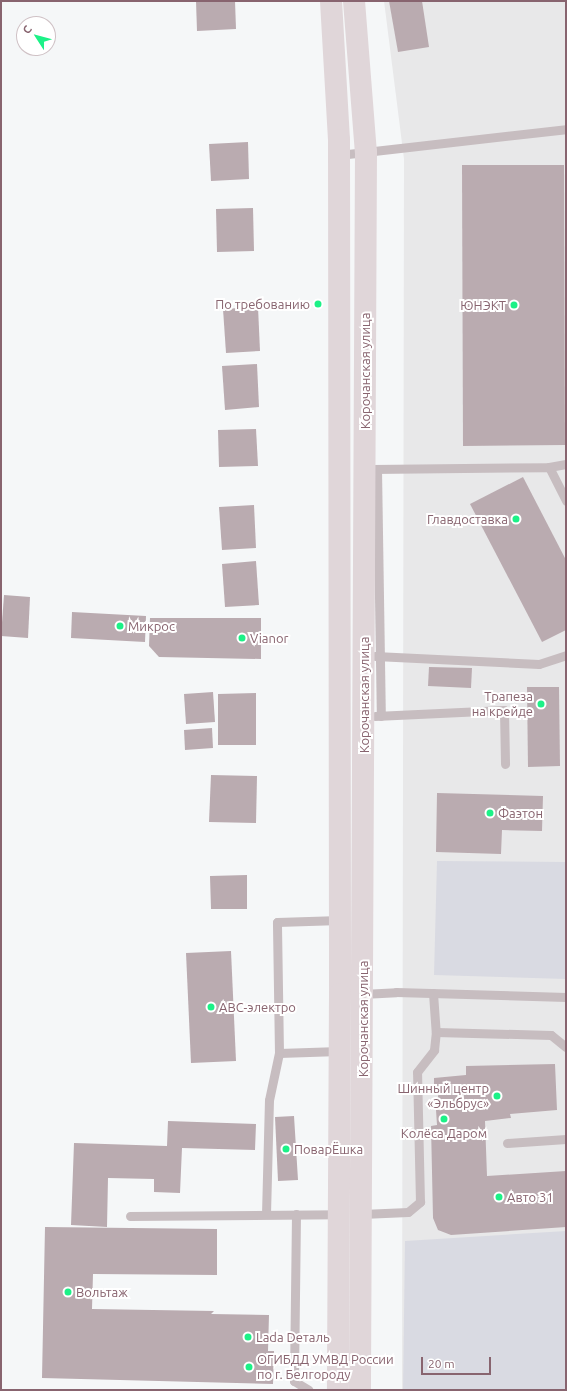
<!DOCTYPE html>
<html>
<head>
<meta charset="utf-8">
<style>
  body { margin:0 }
  #map { position:relative; width:567px; height:1391px; overflow:hidden; background:#f5f7f8; font-family:Ubuntu,sans-serif }
  div>[style] { position:absolute }
  .built>* { inset:0; background:#e8e8e9 }
  .green>* { inset:0; background:#d9dae2 }
  .building>* { inset:0; background:#baabb0 }
  .service>* { height:9px; margin:-4.5px; padding:0 4.5px; transform-origin:4.5px; border-radius:4.5px; background:#c7bdc0 }
  .primary>* { height:22px; margin:-11px; padding:0 11px; transform-origin:11px; border-radius:11px; background:#e0d6d9 }
  .dots>* { width:11px; height:11px; translate:-50% -50%; box-sizing:border-box; border:2px solid #fff; border-radius:50% }
  span { translate:-50% -50%; white-space:nowrap; text-align:center; line-height:1.15; -webkit-text-stroke:4px #fff; paint-order:stroke }
  .poi-label { font-size:13px; color:#88646f }
  .right { translate:-100% -50%; text-align:right }
  .left { translate:0 -50%; text-align:left }
  .street-label { font-size:13px; color:#88646f }
  .frame { position:absolute; inset:0; border:2px solid #88646f; pointer-events:none }
  .north { position:absolute; left:16px; top:16px; width:40px; height:40px; box-sizing:border-box; background:#fff; border:1px solid #cfc1c5; border-radius:50%; rotate:306deg; font-size:11px; font-weight:700; line-height:16px; text-align:center; color:#88646f }
  .north::after { content:''; display:block; margin:auto; width:14px; height:18px; background:#1cf187; clip-path:polygon(50% 0,100% 100%,50% 72%,0 100%) }
  .scale { position:absolute; left:421px; top:1357px; width:70px; height:18px; box-sizing:border-box; border:2px solid #88646f; border-top:0; padding-left:5px; font-size:12px; line-height:14px; white-space:nowrap; color:#88646f; -webkit-text-stroke:3px #fff; paint-order:stroke }
</style>
</head>
<body>
<div id="map">
  <div class="built">
    <div style="clip-path:polygon(384px 1px,566px 1px,566px 1390px,402px 1390px,404px 159px)"></div>
  </div>
  <div class="green">
    <div style="clip-path:polygon(437px 861px,566px 862px,566px 979px,434px 975px)"></div>
    <div style="clip-path:polygon(566px 1231px,566px 1390px,403px 1390px,405px 1241px)"></div>
  </div>
  <div class="building">
    <div style="clip-path:polygon(196px 1px,235px 1px,236px 29px,197px 31px)"></div>
    <div style="clip-path:polygon(389px 1px,422px 1px,429px 47px,398px 52px)"></div>
    <div style="clip-path:polygon(248px 142px,249px 179px,211px 181px,209px 144px)"></div>
    <div style="clip-path:polygon(462px 165px,564px 165px,565px 445px,463px 446px)"></div>
    <div style="clip-path:polygon(253px 208px,254px 251px,217px 252px,216px 209px)"></div>
    <div style="clip-path:polygon(258px 307px,260px 351px,226px 353px,223px 309px)"></div>
    <div style="clip-path:polygon(257px 364px,259px 407px,225px 410px,222px 366px)"></div>
    <div style="clip-path:polygon(256px 429px,258px 466px,219px 467px,218px 430px)"></div>
    <div style="clip-path:polygon(523px 477px,566px 560px,566px 630px,542px 642px,470px 504px)"></div>
    <div style="clip-path:polygon(254px 505px,256px 548px,222px 550px,219px 507px)"></div>
    <div style="clip-path:polygon(256px 561px,259px 605px,225px 607px,222px 564px)"></div>
    <div style="clip-path:polygon(4px 595px,30px 597px,28px 638px,1px 636px)"></div>
    <div style="clip-path:polygon(72px 612px,146px 616px,145px 642px,71px 638px)"></div>
    <div style="clip-path:polygon(150px 618px,261px 618px,261px 659px,159px 657px,149px 646px)"></div>
    <div style="clip-path:polygon(429px 667px,472px 668px,471px 688px,428px 686px)"></div>
    <div style="clip-path:polygon(527px 687px,559px 687px,560px 766px,528px 767px)"></div>
    <div style="clip-path:polygon(213px 692px,215px 722px,186px 724px,184px 694px)"></div>
    <div style="clip-path:polygon(256px 693px,256px 745px,218px 745px,218px 694px)"></div>
    <div style="clip-path:polygon(212px 728px,213px 748px,185px 750px,184px 730px)"></div>
    <div style="clip-path:polygon(211px 775px,257px 776px,256px 823px,209px 822px)"></div>
    <div style="clip-path:polygon(437px 793px,543px 796px,542px 831px,502px 830px,501px 854px,436px 852px)"></div>
    <div style="clip-path:polygon(247px 875px,247px 909px,211px 909px,210px 876px)"></div>
    <div style="clip-path:polygon(231px 951px,236px 1061px,191px 1063px,186px 953px)"></div>
    <div style="clip-path:polygon(555px 1064px,557px 1110px,510px 1114px,511px 1118px,485px 1121px,487px 1176px,566px 1171px,566px 1227px,451px 1235px,438px 1230px,433px 1218px,431px 1126px,437px 1125px,436px 1110px,440px 1110px,437px 1101px,439px 1092px,434px 1091px,434px 1078px,466px 1075px,466px 1066px)"></div>
    <div style="clip-path:polygon(294px 1116px,298px 1180px,278px 1181px,275px 1117px)"></div>
    <div style="clip-path:polygon(168px 1121px,256px 1124px,255px 1150px,182px 1148px,180px 1193px,154px 1192px,154px 1179px,108px 1178px,107px 1227px,71px 1225px,74px 1143px,167px 1146px)"></div>
    <div style="clip-path:polygon(45px 1227px,217px 1229px,217px 1275px,93px 1274px,92px 1309px,214px 1311px,211px 1314px,269px 1315px,268px 1351px,274px 1351px,273px 1384px,42px 1378px)"></div>
  </div>
  <div class="service">
    <div style="left:339px;top:155px;width:228px;rotate:-6.5deg"></div>
    <div style="left:549px;top:467px;width:38px;rotate:63deg"></div>
    <div style="left:372px;top:469px;width:177px;rotate:-0.6deg"></div>
    <div style="left:549px;top:467px;width:17px;rotate:-10deg"></div>
    <div style="left:377px;top:469px;width:247px;rotate:89.1deg"></div>
    <div style="left:375px;top:656px;width:164px;rotate:2.8deg"></div>
    <div style="left:539px;top:664px;width:28px;rotate:-18deg"></div>
    <div style="left:375px;top:716px;width:129px;rotate:-2.7deg"></div>
    <div style="left:504px;top:710px;width:54px;rotate:88.9deg"></div>
    <div style="left:433px;top:993px;width:39px;rotate:86deg"></div>
    <div style="left:362px;top:994px;width:34px;rotate:-3deg"></div>
    <div style="left:396px;top:992px;width:170px;rotate:1.7deg"></div>
    <div style="left:339px;top:1051px;width:60px;rotate:178.1deg"></div>
    <div style="left:279px;top:1053px;width:131px;rotate:-90.9deg"></div>
    <div style="left:277px;top:922px;width:63px;rotate:-1.8deg"></div>
    <div style="left:507px;top:1143px;width:59px;rotate:-3.9deg"></div>
    <div style="left:266px;top:1214px;width:114px;rotate:-88.5deg"></div>
    <div style="left:269px;top:1100px;width:48px;rotate:-78deg"></div>
    <div style="left:296px;top:1214px;width:167px;rotate:90.7deg"></div>
    <div style="left:294px;top:1381px;width:17px;rotate:31deg"></div>
    <div style="left:362px;top:1214px;width:46px;rotate:-2.5deg"></div>
    <div style="left:408px;top:1212px;width:16px;rotate:-40deg"></div>
    <div style="left:420px;top:1202px;width:130px;rotate:-91.3deg"></div>
    <div style="left:417px;top:1072px;width:28px;rotate:-52deg"></div>
    <div style="left:434px;top:1050px;width:18px;rotate:-84deg"></div>
    <div style="left:436px;top:1032px;width:115px;rotate:1.5deg"></div>
    <div style="left:551px;top:1035px;width:19px;rotate:39deg"></div>
    <div style="left:130px;top:1216px;width:209px;rotate:-0.5deg"></div>
  </div>
  <div class="primary">
    <div style="left:331px;top:1px;width:139px;rotate:86.7deg"></div>
    <div style="left:339px;top:140px;width:854px;rotate:89.93deg"></div>
    <div style="left:340px;top:994px;width:396px;rotate:90.3deg"></div>
    <div style="left:354px;top:1px;width:151px;rotate:85.5deg"></div>
    <div style="left:366px;top:152px;width:1238px;rotate:90.28deg"></div>
  </div>
  <div class="dots">
    <div style="left:318px;top:304px;background:#1cf187"></div>
    <div style="left:514px;top:305px;background:#1cf187"></div>
    <div style="left:516px;top:519px;background:#1cf187"></div>
    <div style="left:120px;top:626px;background:#1cf187"></div>
    <div style="left:242px;top:638px;background:#1cf187"></div>
    <div style="left:541px;top:704px;background:#1cf187"></div>
    <div style="left:490px;top:813px;background:#1cf187"></div>
    <div style="left:211px;top:1007px;background:#1cf187"></div>
    <div style="left:497px;top:1096px;background:#1cf187"></div>
    <div style="left:444px;top:1119px;background:#1cf187"></div>
    <div style="left:286px;top:1149px;background:#1cf187"></div>
    <div style="left:499px;top:1197px;background:#1cf187"></div>
    <div style="left:68px;top:1292px;background:#1cf187"></div>
    <div style="left:248px;top:1337px;background:#1cf187"></div>
    <div style="left:249px;top:1367px;background:#1cf187"></div>
  </div>
  <div class="poi-label">
    <span class="right" style="left:310px;top:304px">По требованию</span>
    <span class="right" style="left:506px;top:305px">ЮНЭКТ</span>
    <span class="right" style="left:508px;top:519px">Главдоставка</span>
    <span class="left" style="left:128px;top:626px">Микрос</span>
    <span class="left" style="left:250px;top:638px">Vianor</span>
    <span class="right" style="left:533px;top:704px">Трапеза<br>на крейде</span>
    <span class="left" style="left:498px;top:813px">Фаэтон</span>
    <span class="left" style="left:219px;top:1007px">АВС-электро</span>
    <span class="right" style="left:489px;top:1096px">Шинный центр<br>«Эльбрус»</span>
    <span style="left:444px;top:1133px">Колёса Даром</span>
    <span class="left" style="left:294px;top:1149px">ПоварЁшка</span>
    <span class="left" style="left:507px;top:1197px">Авто 31</span>
    <span class="left" style="left:76px;top:1292px">Вольтаж</span>
    <span class="left" style="left:256px;top:1337px">Lada Dеталь</span>
    <span class="left" style="left:257px;top:1367px">ОГИБДД УМВД России<br>по г. Белгороду</span>
  </div>
  <div class="street-label">
    <span style="left:365px;top:371px;rotate:-90deg">Корочанская улица</span>
    <span style="left:364px;top:695px;rotate:-90deg">Корочанская улица</span>
    <span style="left:363px;top:1019px;rotate:-90deg">Корочанская улица</span>
  </div>
  <div class="frame"></div>
  <div class="north">С</div>
  <div class="scale">20 m</div>
</div>
</body>
</html>
